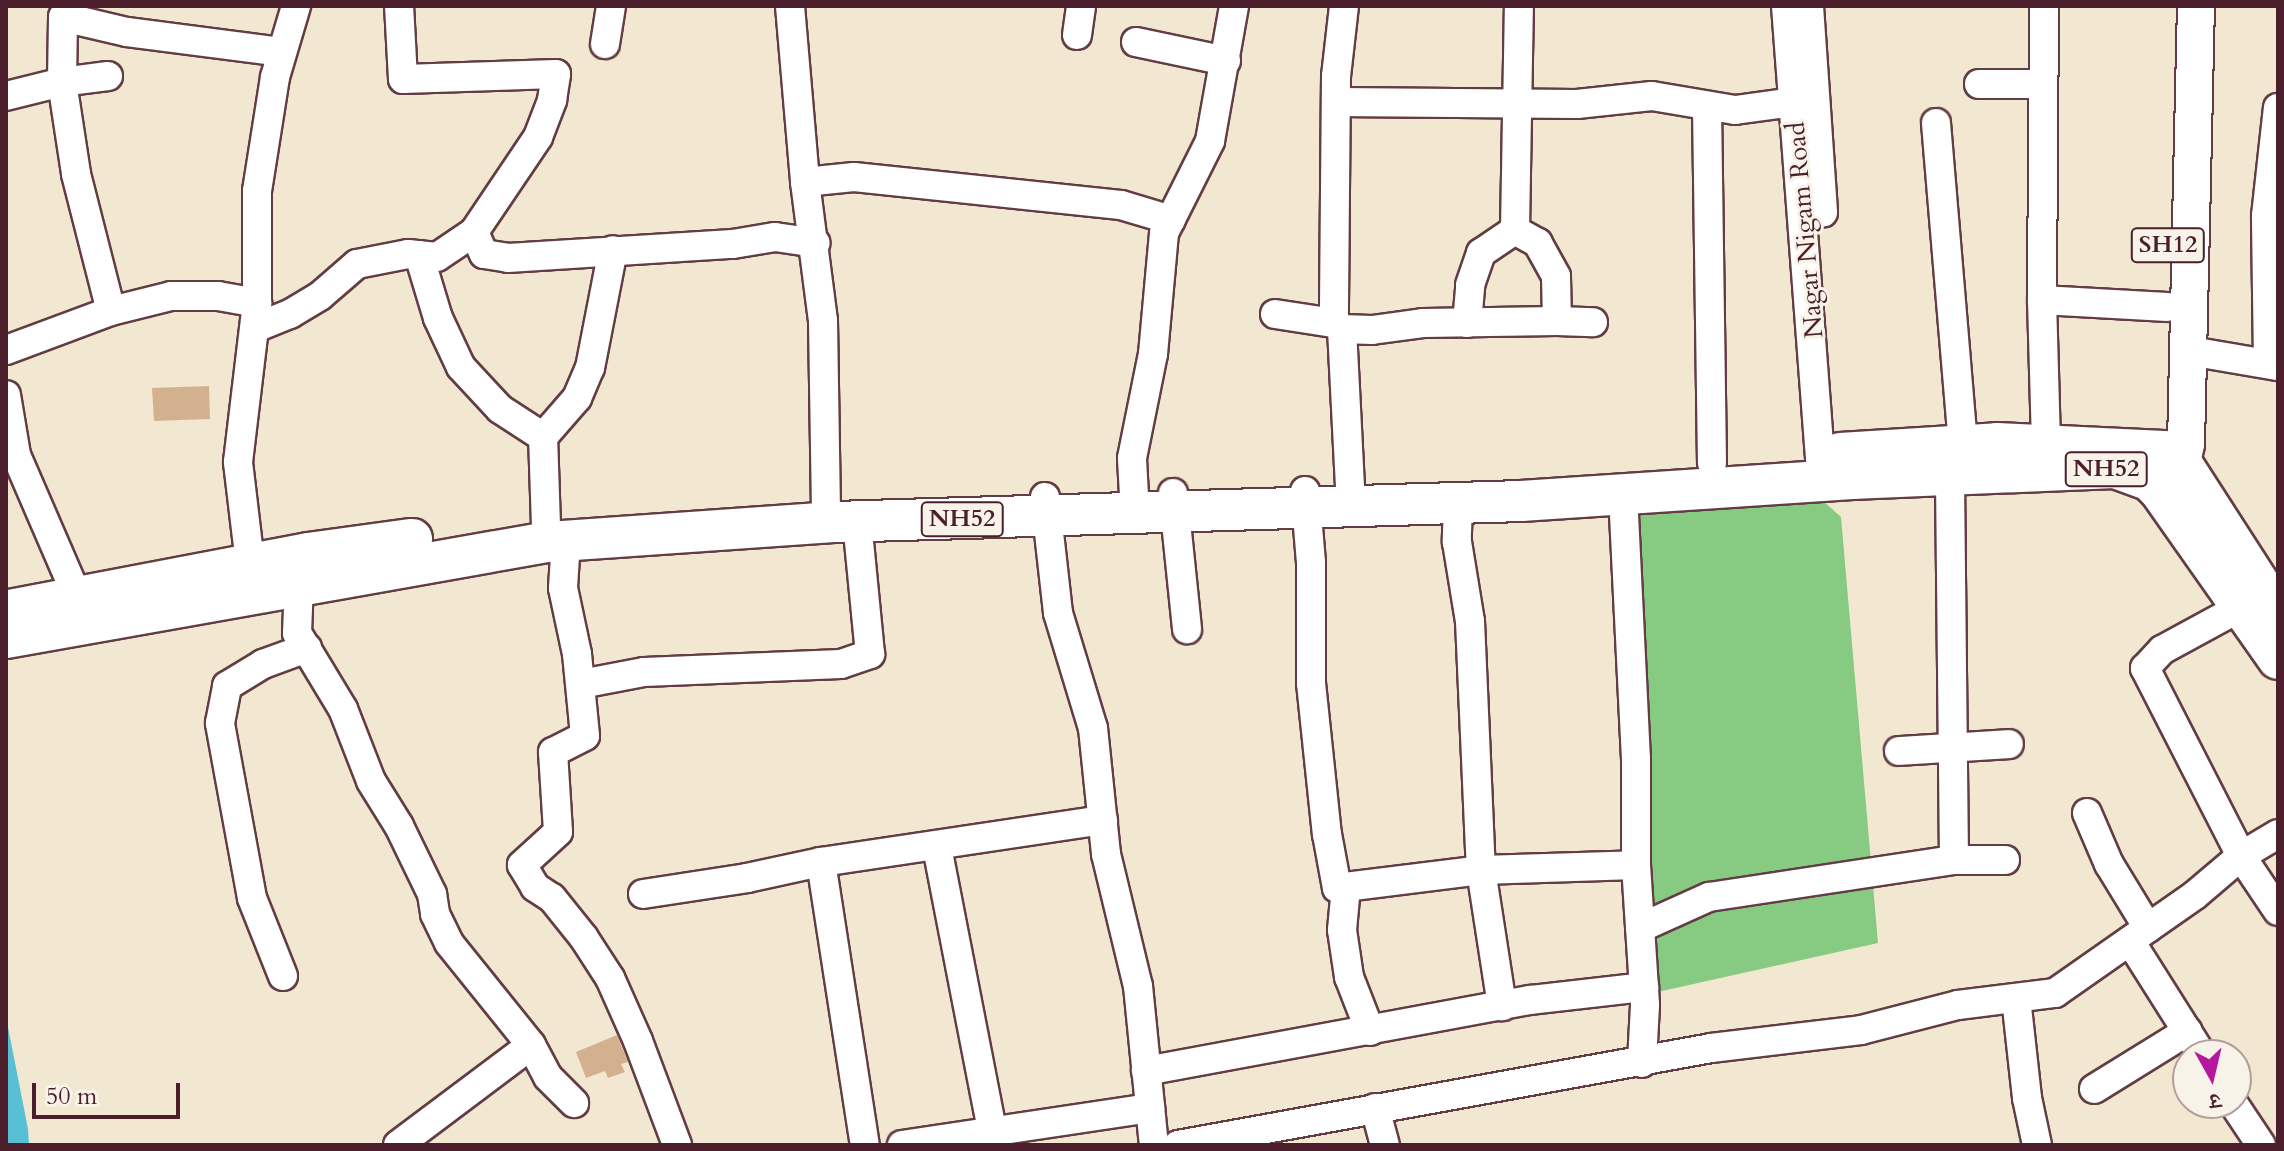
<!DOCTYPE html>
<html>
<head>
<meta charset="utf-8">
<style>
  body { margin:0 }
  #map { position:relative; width:2284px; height:1151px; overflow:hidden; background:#f2e7d0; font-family:Cardo,"Noto Serif Devanagari",serif }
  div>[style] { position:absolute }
  .green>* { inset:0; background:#87ca82 }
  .water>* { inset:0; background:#58c0d4 }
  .building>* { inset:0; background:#d4b18e }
  .roads { filter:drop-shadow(2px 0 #633d44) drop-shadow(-2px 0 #633d44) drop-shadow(0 2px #633d44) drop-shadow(0 -2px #633d44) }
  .minor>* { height:28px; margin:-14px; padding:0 14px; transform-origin:14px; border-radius:14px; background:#fff }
  .major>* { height:36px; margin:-18px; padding:0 18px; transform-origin:18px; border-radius:18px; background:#fff }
  .highway>* { height:40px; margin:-20px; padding:0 20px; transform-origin:20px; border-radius:20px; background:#fff }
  span { translate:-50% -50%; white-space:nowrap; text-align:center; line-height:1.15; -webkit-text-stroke:6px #f7f3e8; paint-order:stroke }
  .shield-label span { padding:2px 6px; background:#f7f3e8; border:2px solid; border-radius:6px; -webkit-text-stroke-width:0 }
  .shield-label { font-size:24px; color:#4a1f2b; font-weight:700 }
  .street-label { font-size:26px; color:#4a1f2b }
  .frame { position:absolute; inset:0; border:8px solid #4a1f2b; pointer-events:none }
  .north { position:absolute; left:2172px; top:1039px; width:80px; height:80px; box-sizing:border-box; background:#f7f3e8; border:2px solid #b29e9c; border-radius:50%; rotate:172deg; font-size:22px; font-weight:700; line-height:32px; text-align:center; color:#4a1f2b }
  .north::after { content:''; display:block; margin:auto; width:28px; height:36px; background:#b5179e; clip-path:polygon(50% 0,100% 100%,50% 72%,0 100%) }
  .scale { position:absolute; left:32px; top:1083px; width:148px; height:36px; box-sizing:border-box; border:4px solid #4a1f2b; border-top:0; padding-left:10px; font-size:24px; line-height:28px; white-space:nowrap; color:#4a1f2b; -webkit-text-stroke:6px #f7f3e8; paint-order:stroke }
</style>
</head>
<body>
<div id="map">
  <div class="green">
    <div style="clip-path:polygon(1822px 500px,1841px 517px,1878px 943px,1653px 993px,1632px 508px)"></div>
  </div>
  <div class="water">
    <div style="clip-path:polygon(6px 1017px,28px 1129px,29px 1145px,6px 1145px)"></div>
  </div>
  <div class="building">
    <div style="clip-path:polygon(209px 386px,210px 419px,154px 421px,152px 388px)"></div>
    <div style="clip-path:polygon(617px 1035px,628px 1062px,621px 1064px,625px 1072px,608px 1078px,605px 1071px,586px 1078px,576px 1052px)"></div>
  </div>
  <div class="roads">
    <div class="minor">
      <div style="left:790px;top:6px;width:177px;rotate:85.1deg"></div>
      <div style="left:805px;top:182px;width:49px;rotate:-5.8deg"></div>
      <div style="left:854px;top:177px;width:268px;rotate:6deg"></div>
      <div style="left:1121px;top:205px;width:52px;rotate:16.7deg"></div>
      <div style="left:1344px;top:6px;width:70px;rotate:96.5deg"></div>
      <div style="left:1336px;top:76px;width:247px;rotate:90.5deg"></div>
      <div style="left:1334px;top:323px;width:10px;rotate:37deg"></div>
      <div style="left:1342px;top:329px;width:158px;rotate:87.1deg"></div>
      <div style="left:1786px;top:6px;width:476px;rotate:85.7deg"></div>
      <div style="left:1809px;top:6px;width:207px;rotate:86.1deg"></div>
      <div style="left:2044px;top:6px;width:294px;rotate:90.4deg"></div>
      <div style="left:2042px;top:300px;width:125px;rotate:3.2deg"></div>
      <div style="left:1077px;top:35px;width:29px;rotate:-82deg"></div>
      <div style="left:1136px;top:42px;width:92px;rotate:11.9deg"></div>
      <div style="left:605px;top:44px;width:38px;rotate:-81deg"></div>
      <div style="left:108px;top:76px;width:46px;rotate:172.6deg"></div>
      <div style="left:62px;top:82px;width:65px;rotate:-89.1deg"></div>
      <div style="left:63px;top:17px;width:66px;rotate:13.2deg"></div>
      <div style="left:127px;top:32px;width:155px;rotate:7.4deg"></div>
      <div style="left:1979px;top:84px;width:63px"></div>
      <div style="left:6px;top:96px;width:58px;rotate:-14deg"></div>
      <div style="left:62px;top:82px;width:93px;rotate:81.3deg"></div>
      <div style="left:76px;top:174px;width:141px;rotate:75.7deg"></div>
      <div style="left:111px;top:311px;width:112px;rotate:159.6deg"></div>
      <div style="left:1336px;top:102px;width:241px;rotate:0.5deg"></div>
      <div style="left:1577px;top:104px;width:75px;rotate:-6.1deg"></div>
      <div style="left:1652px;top:96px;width:84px;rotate:9.6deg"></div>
      <div style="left:1735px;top:110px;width:60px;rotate:-7.7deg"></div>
      <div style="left:1707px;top:106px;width:357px;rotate:89.2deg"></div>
      <div style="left:1936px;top:123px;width:322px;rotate:85.2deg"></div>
      <div style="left:805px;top:182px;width:140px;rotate:82.6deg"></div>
      <div style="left:823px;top:321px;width:182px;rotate:89.1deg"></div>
      <div style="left:474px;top:232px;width:24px;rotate:66deg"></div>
      <div style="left:484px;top:254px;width:24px;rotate:9deg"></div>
      <div style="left:508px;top:258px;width:225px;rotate:-3.6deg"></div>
      <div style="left:733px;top:244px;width:43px;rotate:-9.5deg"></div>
      <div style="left:775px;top:237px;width:41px;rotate:8.3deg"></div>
      <div style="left:419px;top:255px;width:66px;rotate:73.2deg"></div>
      <div style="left:438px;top:318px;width:54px;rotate:64.9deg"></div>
      <div style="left:461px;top:367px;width:57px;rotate:47.1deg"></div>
      <div style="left:500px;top:409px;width:51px;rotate:33.1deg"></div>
      <div style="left:2042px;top:300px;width:145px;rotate:88.4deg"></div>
      <div style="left:111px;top:311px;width:62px;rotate:-14deg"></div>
      <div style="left:171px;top:296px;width:47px"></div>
      <div style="left:218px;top:296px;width:40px;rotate:10deg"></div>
      <div style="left:1275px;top:314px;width:60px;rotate:8.7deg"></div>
      <div style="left:1557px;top:321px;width:36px;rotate:2deg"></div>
      <div style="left:1467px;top:323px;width:38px;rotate:-85deg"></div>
      <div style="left:1470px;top:285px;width:34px;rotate:-71deg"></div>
      <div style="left:1481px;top:253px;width:41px;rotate:-34.1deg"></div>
      <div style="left:255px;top:328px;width:38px;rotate:-22deg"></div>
      <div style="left:290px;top:314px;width:35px;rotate:-31deg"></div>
      <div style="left:320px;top:296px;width:49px;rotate:-40.9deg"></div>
      <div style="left:357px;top:264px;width:52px;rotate:-11.1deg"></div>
      <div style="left:408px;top:254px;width:29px;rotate:6deg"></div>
      <div style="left:437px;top:257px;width:45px;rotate:-34deg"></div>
      <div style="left:474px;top:232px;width:115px;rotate:-56deg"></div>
      <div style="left:538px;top:137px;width:40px;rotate:-69deg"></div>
      <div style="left:552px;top:100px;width:26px;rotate:-81deg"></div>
      <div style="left:556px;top:74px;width:153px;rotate:178.1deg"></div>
      <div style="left:403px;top:79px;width:73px;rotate:-93.1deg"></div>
      <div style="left:1342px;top:329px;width:30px;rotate:2deg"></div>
      <div style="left:1372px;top:330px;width:51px;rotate:-7.8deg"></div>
      <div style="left:1423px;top:323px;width:134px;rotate:-0.9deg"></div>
      <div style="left:1557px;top:321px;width:45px;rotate:-91.3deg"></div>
      <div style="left:1556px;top:276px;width:38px;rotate:-119deg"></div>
      <div style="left:1538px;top:243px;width:26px;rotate:-151deg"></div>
      <div style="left:1515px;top:230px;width:224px;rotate:-89deg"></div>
      <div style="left:2190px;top:351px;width:89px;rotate:9.7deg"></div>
      <div style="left:2268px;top:364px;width:148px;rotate:-90.8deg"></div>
      <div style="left:2266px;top:216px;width:109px;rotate:-83.7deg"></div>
      <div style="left:6px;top:395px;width:61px;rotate:80.5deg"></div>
      <div style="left:16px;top:455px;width:154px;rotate:66.6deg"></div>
      <div style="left:1305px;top:491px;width:72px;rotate:85.2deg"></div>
      <div style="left:1311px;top:563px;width:120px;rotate:90deg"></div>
      <div style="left:1311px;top:683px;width:152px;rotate:84deg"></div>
      <div style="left:1327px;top:834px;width:55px;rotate:79.5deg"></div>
      <div style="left:1337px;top:888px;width:145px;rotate:-7.1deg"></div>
      <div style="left:1481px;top:870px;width:155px;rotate:-1.8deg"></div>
      <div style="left:1173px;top:493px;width:137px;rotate:84.1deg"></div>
      <div style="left:1623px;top:494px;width:264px;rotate:87.2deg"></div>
      <div style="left:1636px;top:758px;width:107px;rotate:90deg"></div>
      <div style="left:1636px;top:865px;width:140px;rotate:86.3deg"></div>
      <div style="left:1645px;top:1005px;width:58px;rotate:93deg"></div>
      <div style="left:1045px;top:497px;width:117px;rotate:83.6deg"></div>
      <div style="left:1058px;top:613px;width:120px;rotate:73.1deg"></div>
      <div style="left:1093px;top:728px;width:127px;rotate:84.1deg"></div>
      <div style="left:1106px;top:854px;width:136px;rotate:76.4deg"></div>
      <div style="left:1138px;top:986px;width:160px;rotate:84.3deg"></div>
      <div style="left:1458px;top:504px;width:38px;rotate:92deg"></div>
      <div style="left:1457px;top:542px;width:80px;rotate:80.7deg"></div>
      <div style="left:1470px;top:621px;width:249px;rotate:87.5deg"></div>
      <div style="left:1481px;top:870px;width:138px;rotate:81.2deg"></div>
      <div style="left:1135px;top:514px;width:56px;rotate:-93.1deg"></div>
      <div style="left:1132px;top:458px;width:106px;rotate:-78.6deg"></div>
      <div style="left:1153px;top:354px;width:121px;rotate:-84.8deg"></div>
      <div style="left:1164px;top:233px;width:103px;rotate:-63.4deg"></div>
      <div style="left:1210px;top:141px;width:137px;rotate:-79.9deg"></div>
      <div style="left:546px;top:526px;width:89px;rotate:-91.9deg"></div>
      <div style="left:543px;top:437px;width:52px;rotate:-48.9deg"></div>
      <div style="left:577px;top:398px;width:33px;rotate:-67deg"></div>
      <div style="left:590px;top:368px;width:120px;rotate:-79deg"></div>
      <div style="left:566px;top:540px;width:48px;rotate:93.6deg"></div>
      <div style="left:563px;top:588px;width:67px;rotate:78deg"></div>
      <div style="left:577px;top:654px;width:82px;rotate:84.4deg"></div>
      <div style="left:585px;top:736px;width:36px;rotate:153deg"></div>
      <div style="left:553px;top:752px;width:80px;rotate:86.4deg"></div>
      <div style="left:558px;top:832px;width:49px;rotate:137.5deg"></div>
      <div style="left:522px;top:865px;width:26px;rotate:59deg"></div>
      <div style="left:535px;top:887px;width:20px;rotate:33deg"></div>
      <div style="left:552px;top:898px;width:51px;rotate:51.3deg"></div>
      <div style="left:584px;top:938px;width:48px;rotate:57deg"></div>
      <div style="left:610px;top:978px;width:69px;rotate:66deg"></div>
      <div style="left:638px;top:1041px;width:111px;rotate:69.4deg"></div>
      <div style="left:250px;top:563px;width:102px;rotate:-96.8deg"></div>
      <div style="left:238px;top:462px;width:160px;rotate:-83.2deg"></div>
      <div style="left:257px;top:303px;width:112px;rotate:-90deg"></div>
      <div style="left:257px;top:191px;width:115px;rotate:-81deg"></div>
      <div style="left:275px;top:77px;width:74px;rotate:-73.5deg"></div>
      <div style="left:299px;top:585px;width:48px;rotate:92.4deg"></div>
      <div style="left:297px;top:633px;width:89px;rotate:58.8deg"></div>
      <div style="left:343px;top:709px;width:77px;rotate:68.7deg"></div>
      <div style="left:371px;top:781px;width:53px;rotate:58.1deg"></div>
      <div style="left:399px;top:826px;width:76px;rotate:64.1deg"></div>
      <div style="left:432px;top:894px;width:20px;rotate:81deg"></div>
      <div style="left:435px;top:914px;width:32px;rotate:64deg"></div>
      <div style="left:449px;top:943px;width:131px;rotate:51.2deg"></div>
      <div style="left:531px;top:1045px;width:36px;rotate:62deg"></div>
      <div style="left:548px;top:1077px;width:37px;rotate:45deg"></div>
      <div style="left:2241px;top:607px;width:90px;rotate:151.4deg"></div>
      <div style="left:2162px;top:650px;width:25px;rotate:133deg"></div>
      <div style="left:2145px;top:668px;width:211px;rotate:62.9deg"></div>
      <div style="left:2241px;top:856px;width:66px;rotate:56.1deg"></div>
      <div style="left:581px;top:684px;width:64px;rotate:-10.8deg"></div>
      <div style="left:644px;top:672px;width:197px;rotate:-2.3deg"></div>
      <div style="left:841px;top:664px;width:31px;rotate:-19deg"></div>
      <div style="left:870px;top:654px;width:134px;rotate:-95.6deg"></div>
      <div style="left:1899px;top:751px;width:110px;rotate:-3.6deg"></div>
      <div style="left:2087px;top:813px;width:56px;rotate:66.7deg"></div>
      <div style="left:2109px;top:864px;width:75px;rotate:58.6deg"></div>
      <div style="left:937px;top:847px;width:289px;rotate:79deg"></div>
      <div style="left:1954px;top:860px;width:51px"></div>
      <div style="left:821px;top:862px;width:285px;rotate:-8.5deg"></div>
      <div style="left:1346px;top:887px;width:43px;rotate:95.3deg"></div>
      <div style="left:1342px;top:930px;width:48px;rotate:81.5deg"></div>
      <div style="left:1349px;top:977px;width:58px;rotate:68.7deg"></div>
      <div style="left:643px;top:894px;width:105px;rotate:-8.7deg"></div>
      <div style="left:747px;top:878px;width:76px;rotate:-12.2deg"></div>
      <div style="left:821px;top:862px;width:286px;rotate:81.2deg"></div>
      <div style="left:1640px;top:928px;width:76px;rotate:-24.2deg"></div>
      <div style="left:1709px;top:897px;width:248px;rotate:-8.6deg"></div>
      <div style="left:1954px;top:860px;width:385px;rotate:-90.6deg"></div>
      <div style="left:2130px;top:941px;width:135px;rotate:57.7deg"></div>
      <div style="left:283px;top:976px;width:84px;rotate:-111.7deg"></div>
      <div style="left:252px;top:898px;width:178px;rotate:-100.4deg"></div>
      <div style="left:220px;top:723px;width:38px;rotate:-79deg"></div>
      <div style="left:227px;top:686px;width:42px;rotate:-31.4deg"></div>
      <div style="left:263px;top:664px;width:47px;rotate:-20deg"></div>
      <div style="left:2016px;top:998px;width:101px;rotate:83.7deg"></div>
      <div style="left:2027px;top:1098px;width:48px;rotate:78deg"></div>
      <div style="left:1146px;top:1071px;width:391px;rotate:-10.5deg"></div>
      <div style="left:1530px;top:1000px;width:115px;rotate:-6.5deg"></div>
      <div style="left:2094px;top:1089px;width:110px;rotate:-31.7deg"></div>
      <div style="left:2233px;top:1103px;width:50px;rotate:56.3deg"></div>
      <div style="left:1375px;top:1108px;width:38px;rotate:75deg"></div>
      <div style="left:398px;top:1145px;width:166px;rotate:-36.9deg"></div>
      <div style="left:902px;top:1145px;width:251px;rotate:-8.5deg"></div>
      <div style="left:1178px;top:1145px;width:542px;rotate:-10.31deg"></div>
      <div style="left:1711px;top:1048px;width:151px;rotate:-6.8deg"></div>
      <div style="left:1861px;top:1030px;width:100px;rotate:-14.5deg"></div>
      <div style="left:1958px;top:1005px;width:98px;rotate:-7.1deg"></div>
      <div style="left:2055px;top:993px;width:171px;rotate:-35deg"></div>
      <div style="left:2195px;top:895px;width:60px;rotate:-40.3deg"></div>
      <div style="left:2241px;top:856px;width:43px;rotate:-30.7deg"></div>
    </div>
    <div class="major">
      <div style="left:2164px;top:485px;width:28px;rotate:-49deg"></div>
      <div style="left:2182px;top:464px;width:20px;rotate:-79deg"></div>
      <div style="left:2186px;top:444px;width:438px;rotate:-88.7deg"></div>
    </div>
    <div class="highway">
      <div style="left:1840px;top:453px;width:157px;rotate:-3.6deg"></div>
      <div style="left:1997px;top:443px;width:167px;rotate:2.7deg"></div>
      <div style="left:2164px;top:451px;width:22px;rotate:36deg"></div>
      <div style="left:2182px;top:464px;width:177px;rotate:57.2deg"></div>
      <div style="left:10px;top:610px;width:303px;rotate:-10.8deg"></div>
      <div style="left:308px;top:553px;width:105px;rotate:-7.7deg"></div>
      <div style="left:6px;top:638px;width:549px;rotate:-10.06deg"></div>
      <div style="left:547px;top:542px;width:289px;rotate:-4deg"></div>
      <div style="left:835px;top:522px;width:686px;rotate:-1.75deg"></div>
      <div style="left:1521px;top:501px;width:332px;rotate:-3.8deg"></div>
      <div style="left:1852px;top:479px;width:263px;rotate:-2.4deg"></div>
      <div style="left:2115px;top:468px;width:37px;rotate:20deg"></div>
      <div style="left:2150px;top:481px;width:14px;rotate:45deg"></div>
      <div style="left:2160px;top:491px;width:205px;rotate:54.9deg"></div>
    </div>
  </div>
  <div class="shield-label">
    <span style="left:2168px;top:245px">SH12</span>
    <span style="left:2106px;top:469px">NH52</span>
    <span style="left:962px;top:519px">NH52</span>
  </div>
  <div class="street-label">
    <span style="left:1805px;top:230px;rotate:-95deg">Nagar Nigam Road</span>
  </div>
  <div class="frame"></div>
  <div class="north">उ</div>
  <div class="scale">50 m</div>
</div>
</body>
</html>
